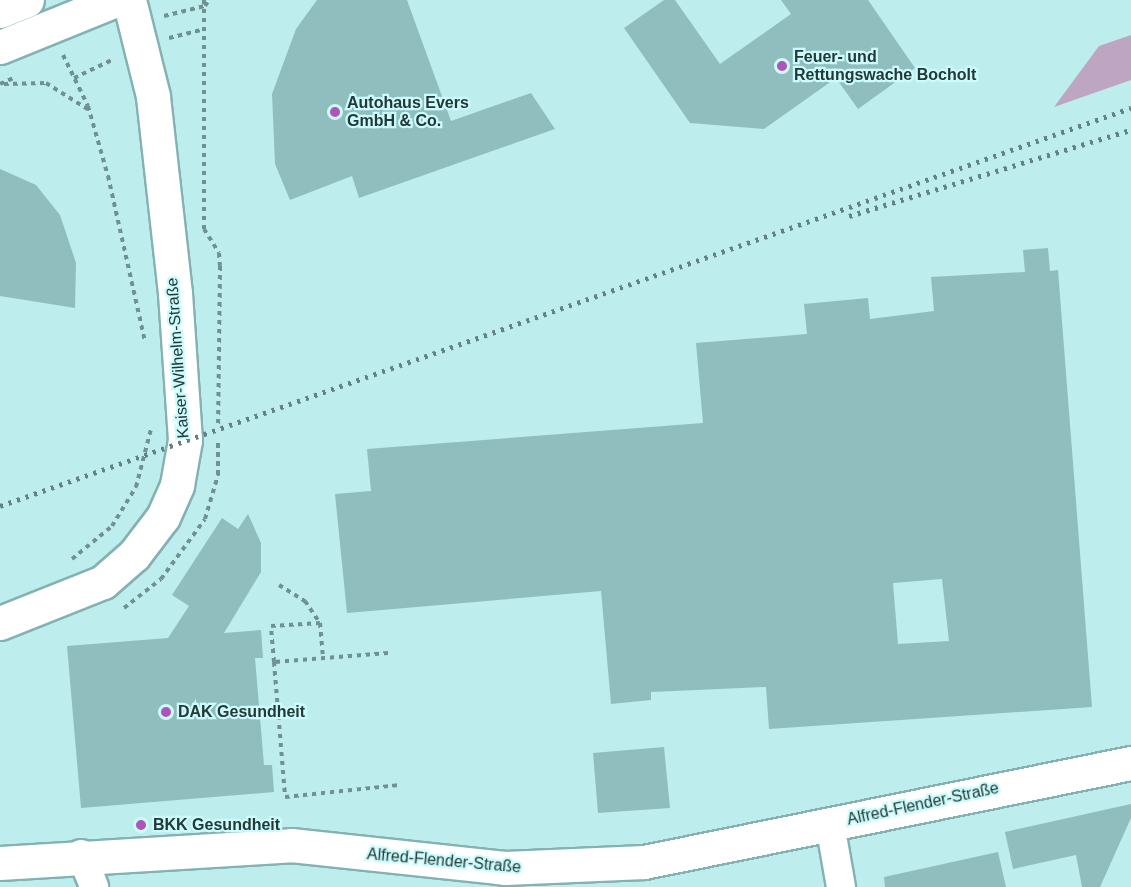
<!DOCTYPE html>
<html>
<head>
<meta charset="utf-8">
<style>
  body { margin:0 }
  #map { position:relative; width:1131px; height:887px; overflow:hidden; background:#beedee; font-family:Arial,sans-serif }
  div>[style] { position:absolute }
  .green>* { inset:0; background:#bea6c2 }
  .building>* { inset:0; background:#90bebe }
  .path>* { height:4px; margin-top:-2px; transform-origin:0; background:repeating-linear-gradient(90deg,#709191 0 4.5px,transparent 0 9px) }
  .roads { filter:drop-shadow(2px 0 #84b2b2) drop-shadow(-2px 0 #84b2b2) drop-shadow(0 2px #84b2b2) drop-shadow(0 -2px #84b2b2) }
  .minor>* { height:28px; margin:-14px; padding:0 14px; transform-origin:14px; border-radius:14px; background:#fff }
  .tertiary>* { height:33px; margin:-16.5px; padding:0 16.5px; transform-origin:16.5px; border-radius:16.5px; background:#fff }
  .secondary>* { height:33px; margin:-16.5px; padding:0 16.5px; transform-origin:16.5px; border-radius:16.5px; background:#fff }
  .rail>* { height:4.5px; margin-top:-2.25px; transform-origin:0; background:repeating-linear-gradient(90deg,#648283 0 3px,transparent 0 9px) }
  .dots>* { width:16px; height:16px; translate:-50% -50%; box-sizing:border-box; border:3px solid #cbfbfb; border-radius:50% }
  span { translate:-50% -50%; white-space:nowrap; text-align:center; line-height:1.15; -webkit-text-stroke:4.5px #cbfbfb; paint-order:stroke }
  .poi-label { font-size:16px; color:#253838; font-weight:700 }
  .left { translate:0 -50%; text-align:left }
  .street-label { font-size:16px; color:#253838 }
</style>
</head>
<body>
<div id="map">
  <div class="green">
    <div style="clip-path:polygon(1131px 35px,1131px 80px,1054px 107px,1099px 46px)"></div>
  </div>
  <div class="building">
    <div style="clip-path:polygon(317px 0,407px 0,451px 121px,531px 93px,555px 129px,359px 198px,352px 176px,290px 200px,275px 164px,272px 94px,296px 29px)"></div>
    <div style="clip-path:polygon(664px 0,675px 0,720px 64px,791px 14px,781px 0,868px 0,915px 68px,858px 109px,836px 78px,764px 129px,690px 123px,624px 28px)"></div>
    <div style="clip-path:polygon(0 169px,36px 185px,60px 215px,76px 263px,75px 308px,0 296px)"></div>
    <div style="clip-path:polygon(evenodd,1048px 248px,1050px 271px,1058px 270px,1092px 707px,769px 729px,766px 687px,651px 692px,651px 700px,611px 704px,601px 591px,347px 613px,335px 494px,371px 491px,367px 449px,703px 423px,696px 343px,807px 334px,804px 304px,868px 298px,870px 319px,934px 311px,931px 277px,1025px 272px,1023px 250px,1048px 248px,942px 579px,949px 641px,898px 644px,893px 583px,942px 579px)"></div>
    <div style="clip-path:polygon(248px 514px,261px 543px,261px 572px,224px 633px,261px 630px,263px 658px,255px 658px,264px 765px,272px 765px,274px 792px,81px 808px,67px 646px,168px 638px,189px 606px,172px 595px,222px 518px,238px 529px)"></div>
    <div style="clip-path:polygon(664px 747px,670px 808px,598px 813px,593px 753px)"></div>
    <div style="clip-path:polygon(1131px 804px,1131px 818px,1100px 887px,1082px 887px,1076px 855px,1013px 869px,1005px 832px)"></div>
    <div style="clip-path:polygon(998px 852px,1006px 887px,885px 887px,884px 877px)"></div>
  </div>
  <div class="path">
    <div style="left:204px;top:0;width:229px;rotate:90deg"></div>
    <div style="left:204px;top:229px;width:28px;rotate:58deg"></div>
    <div style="left:219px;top:253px;width:13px;rotate:86deg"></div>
    <div style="left:220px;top:266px;width:161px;rotate:90.7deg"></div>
    <div style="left:164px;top:16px;width:42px;rotate:-13.7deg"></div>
    <div style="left:205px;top:6px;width:7px;rotate:-56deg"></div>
    <div style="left:169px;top:38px;width:37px;rotate:-14deg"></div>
    <div style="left:63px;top:55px;width:57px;rotate:63.9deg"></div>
    <div style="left:88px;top:106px;width:73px;rotate:74.1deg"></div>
    <div style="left:108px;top:176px;width:169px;rotate:77.4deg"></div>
    <div style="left:74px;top:78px;width:44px;rotate:-25.4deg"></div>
    <div style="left:0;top:84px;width:17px;rotate:-24deg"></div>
    <div style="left:4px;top:84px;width:42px;rotate:-1.4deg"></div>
    <div style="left:46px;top:83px;width:51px;rotate:32.1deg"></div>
    <div style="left:72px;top:559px;width:52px;rotate:-39.5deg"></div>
    <div style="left:112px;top:526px;width:46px;rotate:-58.4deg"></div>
    <div style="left:136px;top:487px;width:60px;rotate:-75.5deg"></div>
    <div style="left:279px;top:585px;width:31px;rotate:32deg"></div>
    <div style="left:305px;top:601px;width:27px;rotate:56deg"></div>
    <div style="left:124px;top:608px;width:47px;rotate:-38.1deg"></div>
    <div style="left:161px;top:579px;width:74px;rotate:-53.7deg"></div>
    <div style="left:205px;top:519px;width:46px;rotate:-73.5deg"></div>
    <div style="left:218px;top:475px;width:32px;rotate:-90deg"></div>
    <div style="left:388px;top:653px;width:114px;rotate:175.5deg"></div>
    <div style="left:274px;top:662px;width:135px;rotate:85.3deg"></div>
    <div style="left:285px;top:797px;width:116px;rotate:-6deg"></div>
    <div style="left:274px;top:662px;width:36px;rotate:-95deg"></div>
    <div style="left:271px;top:626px;width:49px;rotate:-3.5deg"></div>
    <div style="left:320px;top:623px;width:35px;rotate:85deg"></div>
  </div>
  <div class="roads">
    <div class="minor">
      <div style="left:830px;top:824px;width:64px;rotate:80.1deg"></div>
      <div style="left:81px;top:854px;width:35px;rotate:68deg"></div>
    </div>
    <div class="tertiary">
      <div style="left:0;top:863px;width:292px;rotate:-3.5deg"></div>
      <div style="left:291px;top:845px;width:215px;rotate:6.1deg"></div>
      <div style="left:505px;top:868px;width:139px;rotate:-2.5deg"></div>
      <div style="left:644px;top:862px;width:497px;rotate:-11.5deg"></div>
    </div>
    <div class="secondary">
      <div style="left:0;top:11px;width:29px;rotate:-22deg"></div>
      <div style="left:0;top:47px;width:125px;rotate:-22.1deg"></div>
      <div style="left:0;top:623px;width:111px;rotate:-21.7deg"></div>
      <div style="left:103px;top:582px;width:41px;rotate:-41.1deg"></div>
      <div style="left:134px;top:555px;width:48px;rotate:-52.7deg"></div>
      <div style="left:163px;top:517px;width:35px;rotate:-66deg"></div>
      <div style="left:177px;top:485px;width:46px;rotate:-79.9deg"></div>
      <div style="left:185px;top:440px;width:147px;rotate:-93.9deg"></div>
      <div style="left:175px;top:293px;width:198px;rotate:-96.4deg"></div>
      <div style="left:153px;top:96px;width:99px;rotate:-104deg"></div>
    </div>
  </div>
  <div class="rail">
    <div style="left:849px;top:216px;width:295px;rotate:-17deg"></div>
    <div style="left:0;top:506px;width:1199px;rotate:-19.39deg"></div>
  </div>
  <div class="dots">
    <div style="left:782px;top:66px;background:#af53bd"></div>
    <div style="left:335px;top:112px;background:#af53bd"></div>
    <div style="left:166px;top:712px;background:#af53bd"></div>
    <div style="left:141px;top:825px;background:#af53bd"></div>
  </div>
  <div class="poi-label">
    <span class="left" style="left:794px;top:66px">Feuer- und<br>Rettungswache Bocholt</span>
    <span class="left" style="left:347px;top:112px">Autohaus Evers<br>GmbH &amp; Co.</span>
    <span class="left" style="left:178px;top:712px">DAK Gesundheit</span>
    <span class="left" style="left:153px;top:825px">BKK Gesundheit</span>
  </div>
  <div class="street-label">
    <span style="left:178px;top:358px;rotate:-94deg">Kaiser-Wilhelm-Straße</span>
    <span style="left:923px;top:804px;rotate:-12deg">Alfred-Flender-Straße</span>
    <span style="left:444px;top:861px;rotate:5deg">Alfred-Flender-Straße</span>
  </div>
</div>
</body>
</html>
